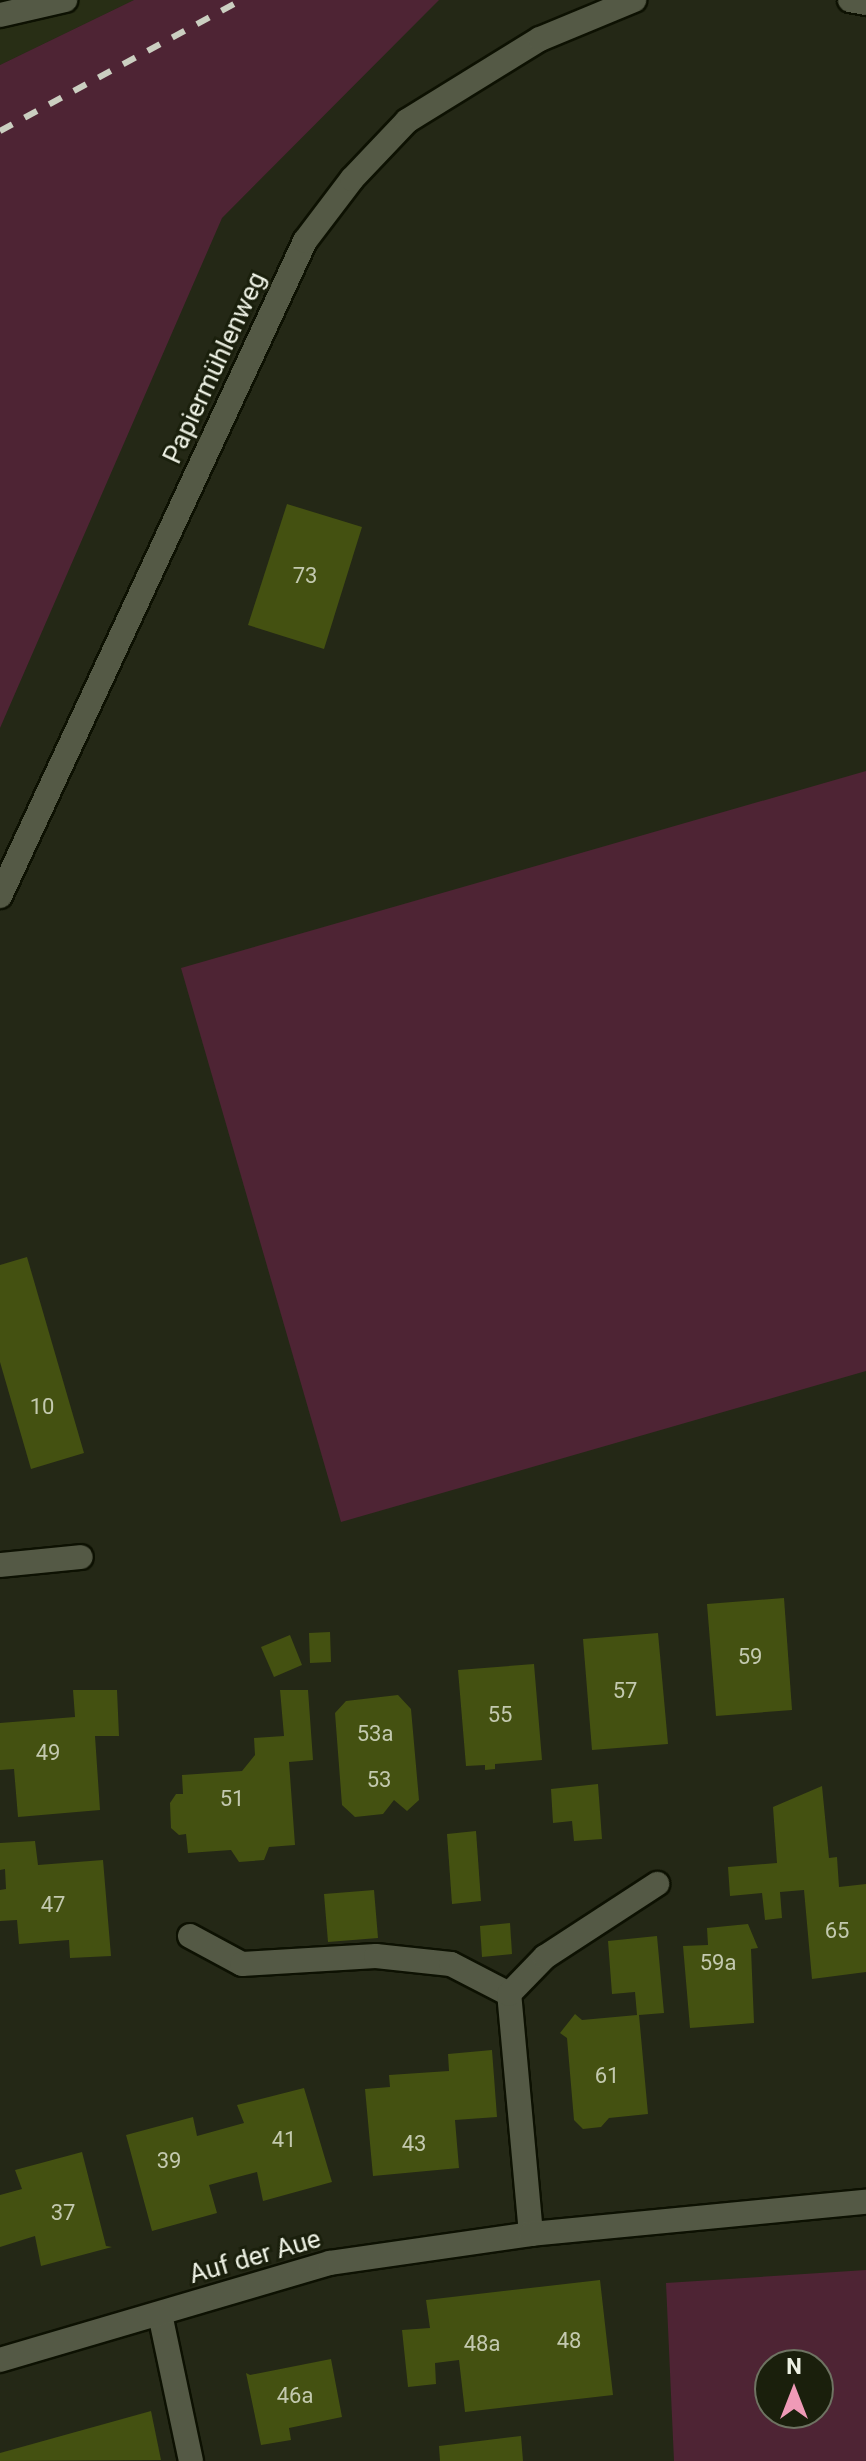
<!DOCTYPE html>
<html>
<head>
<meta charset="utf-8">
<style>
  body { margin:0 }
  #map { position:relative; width:866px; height:2461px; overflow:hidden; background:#242816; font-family:Roboto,sans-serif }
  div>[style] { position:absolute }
  .built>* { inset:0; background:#282e15 }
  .green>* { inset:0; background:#4e2434 }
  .building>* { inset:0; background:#445111 }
  .roads { filter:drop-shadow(2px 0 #0d1102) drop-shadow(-2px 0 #0d1102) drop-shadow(0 2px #0d1102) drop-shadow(0 -2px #0d1102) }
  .service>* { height:24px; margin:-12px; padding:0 12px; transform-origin:12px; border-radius:12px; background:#545945 }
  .minor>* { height:24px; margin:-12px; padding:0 12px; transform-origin:12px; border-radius:12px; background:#545945 }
  .rail>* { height:6px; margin-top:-3px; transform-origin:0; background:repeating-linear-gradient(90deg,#cbcfc1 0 14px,transparent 0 28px) }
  span { translate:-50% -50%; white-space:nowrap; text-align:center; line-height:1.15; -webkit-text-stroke:6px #1a1f0c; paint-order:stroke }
  .number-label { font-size:22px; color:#c3c9af }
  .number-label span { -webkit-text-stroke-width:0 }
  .street-label { font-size:26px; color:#edf1e4 }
  .north { position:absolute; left:754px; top:2349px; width:80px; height:80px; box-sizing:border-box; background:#1a1f0c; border:2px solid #6e7362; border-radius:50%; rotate:0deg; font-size:22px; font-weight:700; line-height:32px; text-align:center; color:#edf1e4 }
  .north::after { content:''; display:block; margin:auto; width:28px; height:36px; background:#ef9ab7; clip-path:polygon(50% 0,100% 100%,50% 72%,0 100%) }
</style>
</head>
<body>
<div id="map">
  <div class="built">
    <div style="clip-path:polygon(0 0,134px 0,0 65px)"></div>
  </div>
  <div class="green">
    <div style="clip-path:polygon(134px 0,439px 0,222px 218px,0 728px,0 65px)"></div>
    <div style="clip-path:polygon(866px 771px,866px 1371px,341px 1522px,181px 968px)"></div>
    <div style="clip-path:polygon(evenodd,866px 2270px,866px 2461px,674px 2461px,666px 2283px,866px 2270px,770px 2365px,818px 2365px,818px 2413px,770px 2413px,770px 2365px)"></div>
  </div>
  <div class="building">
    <div style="clip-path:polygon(287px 504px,362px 527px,324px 649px,248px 625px)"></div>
    <div style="clip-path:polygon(27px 1257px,84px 1453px,31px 1469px,0 1362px,0 1265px)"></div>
    <div style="clip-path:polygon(784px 1598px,792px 1710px,716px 1716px,707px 1604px)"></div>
    <div style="clip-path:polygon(330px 1632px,331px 1662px,310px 1663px,309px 1633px)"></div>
    <div style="clip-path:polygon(658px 1633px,668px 1744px,592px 1750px,583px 1639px)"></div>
    <div style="clip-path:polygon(290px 1635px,302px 1665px,274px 1677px,261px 1647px)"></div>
    <div style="clip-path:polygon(534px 1664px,542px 1760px,495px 1764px,495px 1769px,485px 1770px,485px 1765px,466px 1766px,458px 1670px)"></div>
    <div style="clip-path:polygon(73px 1690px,117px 1690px,119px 1736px,95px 1736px,100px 1810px,18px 1817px,14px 1769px,0 1770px,0 1723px,75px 1717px)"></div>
    <div style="clip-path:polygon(280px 1690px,308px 1690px,313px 1760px,289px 1762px,295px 1845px,269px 1847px,264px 1860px,239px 1862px,231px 1850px,188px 1853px,186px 1834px,179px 1835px,171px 1828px,170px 1803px,176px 1794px,183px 1794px,182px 1775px,242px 1771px,255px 1755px,254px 1738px,284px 1736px)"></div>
    <div style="clip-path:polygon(398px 1695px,411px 1709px,419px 1800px,407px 1811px,394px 1800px,383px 1814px,355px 1817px,342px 1805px,335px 1713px,346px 1701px)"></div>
    <div style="clip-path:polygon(598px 1784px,602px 1839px,574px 1841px,572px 1821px,553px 1823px,551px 1789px)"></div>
    <div style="clip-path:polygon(822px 1786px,829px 1858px,837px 1857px,839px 1887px,866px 1884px,866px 1972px,812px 1979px,804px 1890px,780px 1892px,782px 1918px,765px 1920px,762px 1893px,730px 1896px,728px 1867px,777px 1863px,773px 1807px)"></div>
    <div style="clip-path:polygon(476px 1831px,481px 1901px,452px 1904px,447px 1834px)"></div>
    <div style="clip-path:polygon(35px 1841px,38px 1865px,103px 1860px,111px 1956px,70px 1958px,69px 1940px,19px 1944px,17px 1920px,0 1921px,0 1890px,6px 1889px,5px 1869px,0 1870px,0 1843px)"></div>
    <div style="clip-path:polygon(374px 1890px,378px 1938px,328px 1942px,324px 1894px)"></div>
    <div style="clip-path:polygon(510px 1923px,512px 1954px,482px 1957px,480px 1926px)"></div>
    <div style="clip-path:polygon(748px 1924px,758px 1948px,751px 1949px,754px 2023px,690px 2028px,683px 1946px,708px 1945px,707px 1928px)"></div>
    <div style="clip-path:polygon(657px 1936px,664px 2013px,639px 2015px,648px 2114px,609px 2118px,601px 2127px,583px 2129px,574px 2120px,567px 2038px,560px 2033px,575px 2014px,582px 2020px,637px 2015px,635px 1992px,612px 1994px,608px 1941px)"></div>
    <div style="clip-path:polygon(492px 2050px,497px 2117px,455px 2120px,459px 2168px,373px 2176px,365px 2089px,390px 2087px,389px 2075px,449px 2071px,448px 2054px)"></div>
    <div style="clip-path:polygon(304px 2088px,332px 2182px,263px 2201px,257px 2172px,234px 2178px,209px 2185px,217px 2213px,152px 2231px,126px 2135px,193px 2117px,197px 2136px,244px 2123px,237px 2105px)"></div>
    <div style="clip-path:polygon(82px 2152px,106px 2246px,112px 2247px,41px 2266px,35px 2236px,0 2247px,0 2195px,22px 2189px,15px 2170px)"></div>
    <div style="clip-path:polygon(600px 2280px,613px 2395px,465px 2412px,459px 2360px,435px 2363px,436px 2384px,408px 2387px,402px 2330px,430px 2328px,426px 2300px)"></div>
    <div style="clip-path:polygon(331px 2359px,342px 2417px,289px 2428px,291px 2440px,261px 2445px,246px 2373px,250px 2375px)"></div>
    <div style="clip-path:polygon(151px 2411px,161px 2460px,0 2461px,0 2453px)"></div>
    <div style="clip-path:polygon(521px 2436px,523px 2461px,440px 2461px,439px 2446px)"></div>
  </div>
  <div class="roads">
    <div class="service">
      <div style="left:0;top:1565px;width:81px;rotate:-5.6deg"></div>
    </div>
    <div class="minor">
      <div style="left:850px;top:0;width:16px;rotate:11deg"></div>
      <div style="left:0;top:15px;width:67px;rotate:-13deg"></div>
      <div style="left:0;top:896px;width:723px;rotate:-65.03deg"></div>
      <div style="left:305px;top:241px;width:78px;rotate:-52.8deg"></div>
      <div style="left:352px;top:179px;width:80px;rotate:-46.5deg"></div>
      <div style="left:407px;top:121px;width:156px;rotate:-31.7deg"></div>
      <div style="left:540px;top:39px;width:102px;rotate:-22.5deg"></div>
      <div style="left:190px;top:1936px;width:59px;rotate:28.3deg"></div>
      <div style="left:242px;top:1964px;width:134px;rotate:-3.4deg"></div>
      <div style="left:376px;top:1956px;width:75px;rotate:6.1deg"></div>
      <div style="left:451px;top:1964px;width:65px;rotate:27.3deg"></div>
      <div style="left:531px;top:2234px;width:241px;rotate:-95.2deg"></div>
      <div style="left:509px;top:1994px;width:52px;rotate:-45.8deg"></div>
      <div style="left:545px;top:1957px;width:134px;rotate:-33.1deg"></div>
      <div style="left:160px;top:2314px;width:150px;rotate:78.1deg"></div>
      <div style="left:0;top:2360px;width:344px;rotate:-16.4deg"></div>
      <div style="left:330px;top:2263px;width:203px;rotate:-8.2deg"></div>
      <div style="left:531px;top:2234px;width:337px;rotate:-5.5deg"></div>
    </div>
  </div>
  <div class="rail">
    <div style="left:0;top:131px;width:274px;rotate:-28.5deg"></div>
  </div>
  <div class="number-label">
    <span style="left:305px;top:576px">73</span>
    <span style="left:42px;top:1407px">10</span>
    <span style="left:750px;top:1657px">59</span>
    <span style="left:625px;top:1691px">57</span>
    <span style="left:500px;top:1715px">55</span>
    <span style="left:375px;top:1734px">53a</span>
    <span style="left:48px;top:1753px">49</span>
    <span style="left:379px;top:1780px">53</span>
    <span style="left:232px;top:1799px">51</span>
    <span style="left:53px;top:1905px">47</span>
    <span style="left:837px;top:1931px">65</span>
    <span style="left:718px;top:1963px">59a</span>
    <span style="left:607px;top:2076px">61</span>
    <span style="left:284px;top:2140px">41</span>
    <span style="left:414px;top:2144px">43</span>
    <span style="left:169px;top:2161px">39</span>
    <span style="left:63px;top:2213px">37</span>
    <span style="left:569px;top:2341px">48</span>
    <span style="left:482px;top:2344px">48a</span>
    <span style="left:295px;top:2396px">46a</span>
  </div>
  <div class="street-label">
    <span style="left:215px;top:368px;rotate:-65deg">Papiermühlenweg</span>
    <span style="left:255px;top:2257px;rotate:-16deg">Auf der Aue</span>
  </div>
  <div class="north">N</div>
</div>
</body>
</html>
